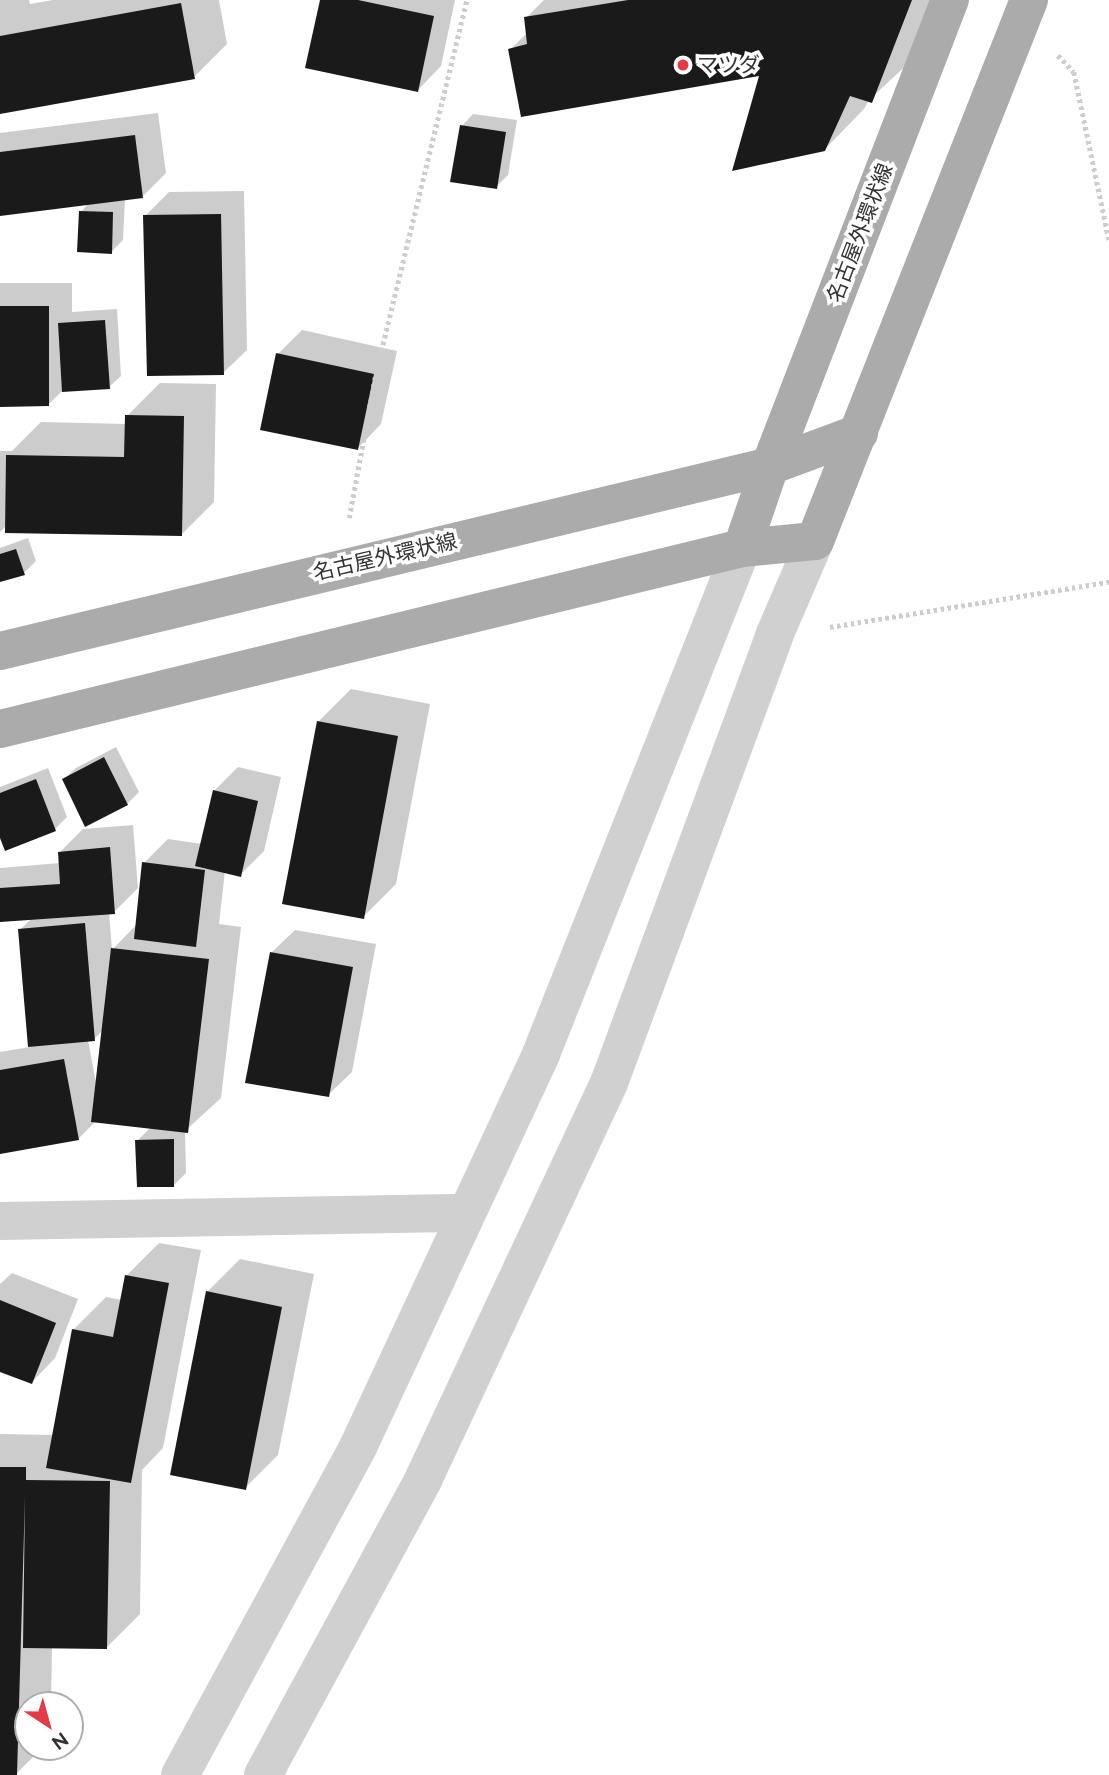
<!DOCTYPE html>
<html>
<head>
<meta charset="utf-8">
<style>
  body { margin:0 }
  #map { position:relative; width:1109px; height:1775px; overflow:hidden; background:#fff; font-family:Raleway,"Noto Sans JP",sans-serif }
  div>[style] { position:absolute }
  .shadow>* { inset:0; background:#0003 }
  .building>* { inset:0; background:#1a1a1a }
  .path>* { height:4.5px; margin-top:-2.25px; transform-origin:0; background:repeating-linear-gradient(90deg,#cdcdcd 0 3.5px,transparent 0 7px) }
  .minor>* { height:38px; margin:-19px; padding:0 19px; transform-origin:19px; border-radius:19px; background:#d0d0d0 }
  .major>* { height:38px; margin:-19px; padding:0 19px; transform-origin:19px; border-radius:19px; background:#ababab }
  .dots>* { width:19px; height:19px; translate:-50% -50%; box-sizing:border-box; border:4px solid #fff; border-radius:50% }
  span { translate:-50% -50%; white-space:nowrap; text-align:center; line-height:1.15; -webkit-text-stroke:7px #fff; paint-order:stroke }
  .poi-label { font-size:21px; color:#333 }
  .left { translate:0 -50%; text-align:left }
  .street-label { font-size:21px; color:#333 }
  .north { position:absolute; left:14px; top:1691px; width:70px; height:70px; box-sizing:border-box; background:#fff; border:2px solid #adadad; border-radius:50%; rotate:144deg; font-size:19px; font-weight:700; line-height:28px; text-align:center; color:#333 }
  .north::after { content:''; display:block; margin:auto; width:24px; height:32px; background:#e63946; clip-path:polygon(50% 0,100% 100%,50% 72%,0 100%) }
</style>
</head>
<body>
<div id="map">
  <div class="shadow">
    <div style="clip-path:polygon(0 0,29px 0,30px 4px,53px 0,219px 0,227px 44px,194px 77px,0 112px)"></div>
    <div style="clip-path:polygon(321px 0,455px 0,441px 66px,418px 90px)"></div>
    <div style="clip-path:polygon(544px 0,935px 0,911px 61px,869px 100px,864px 109px,824px 150px,761px 73px,510px 50px,528px 32px,526px 18px)"></div>
    <div style="clip-path:polygon(158px 113px,166px 173px,142px 197px,125px 199px,123px 240px,111px 252px,81px 212px,89px 203px,0 215px,0 133px)"></div>
    <div style="clip-path:polygon(473px 114px,517px 120px,508px 175px,496px 187px,462px 126px)"></div>
    <div style="clip-path:polygon(244px 191px,247px 350px,223px 373px,145px 216px,169px 192px)"></div>
    <div style="clip-path:polygon(0 283px,72px 283px,72px 312px,117px 309px,121px 376px,109px 387px,63px 390px,49px 404px,0 405px)"></div>
    <div style="clip-path:polygon(302px 330px,397px 351px,381px 424px,358px 448px,278px 354px)"></div>
    <div style="clip-path:polygon(160px 383px,216px 384px,214px 502px,181px 535px,7px 525px,0 532px,0 451px,12px 451px,41px 422px,127px 424px,127px 416px)"></div>
    <div style="clip-path:polygon(28px 538px,36px 561px,24px 573px,0 581px,0 548px)"></div>
    <div style="clip-path:polygon(351px 689px,430px 704px,396px 884px,363px 917px,318px 722px)"></div>
    <div style="clip-path:polygon(116px 747px,139px 792px,127px 804px,64px 779px,76px 768px)"></div>
    <div style="clip-path:polygon(evenodd,238px 767px,281px 777px,264px 851px,240px 875px,225px 871px,219px 924px,241px 927px,221px 1098px,185px 1131px,186px 1173px,174px 1185px,137px 1141px,151px 1127px,96px 1121px,78px 1139px,0 1152px,0 1052px,30px 1047px,20px 930px,32px 918px,0 920px,0 868px,60px 863px,60px 852px,83px 829px,133px 825px,138px 888px,114px 912px,109px 912px,112px 950px,137px 924px,144px 863px,168px 839px,202px 844px,214px 791px,238px 767px,103px 1030px,96px 1083px,88px 1040px,94px 1039px,103px 1030px)"></div>
    <div style="clip-path:polygon(48px 768px,67px 817px,55px 829px,0 834px,0 787px)"></div>
    <div style="clip-path:polygon(295px 930px,376px 944px,352px 1072px,328px 1095px,271px 953px)"></div>
    <div style="clip-path:polygon(159px 1243px,201px 1250px,163px 1448px,142px 1470px,140px 1614px,107px 1647px,52px 1647px,51px 1705px,28px 1705px,28px 1747px,43px 1747px,16px 1774px,0 1773px,0 1434px,54px 1435px,73px 1330px,106px 1297px,122px 1300px,126px 1276px)"></div>
    <div style="clip-path:polygon(240px 1259px,314px 1274px,278px 1455px,245px 1488px,207px 1292px)"></div>
    <div style="clip-path:polygon(12px 1273px,78px 1299px,55px 1358px,32px 1382px,0 1370px,0 1284px)"></div>
  </div>
  <div class="building">
    <div style="clip-path:polygon(320px 0,358px 0,434px 16px,418px 92px,305px 68px)"></div>
    <div style="clip-path:polygon(628px 0,912px 0,872px 103px,850px 96px,825px 151px,732px 171px,759px 76px,521px 117px,508px 49px,527px 44px,524px 17px)"></div>
    <div style="clip-path:polygon(181px 3px,195px 79px,0 114px,0 36px)"></div>
    <div style="clip-path:polygon(460px 125px,506px 132px,497px 189px,450px 182px)"></div>
    <div style="clip-path:polygon(135px 135px,143px 198px,0 216px,0 152px)"></div>
    <div style="clip-path:polygon(79px 211px,113px 212px,112px 254px,77px 252px)"></div>
    <div style="clip-path:polygon(221px 214px,224px 375px,147px 376px,143px 215px)"></div>
    <div style="clip-path:polygon(0 306px,49px 306px,49px 406px,0 407px)"></div>
    <div style="clip-path:polygon(105px 320px,110px 389px,62px 392px,58px 323px)"></div>
    <div style="clip-path:polygon(276px 353px,374px 374px,358px 450px,260px 430px)"></div>
    <div style="clip-path:polygon(125px 415px,184px 416px,182px 536px,5px 533px,6px 455px,124px 457px)"></div>
    <div style="clip-path:polygon(16px 549px,25px 575px,0 582px,0 554px)"></div>
    <div style="clip-path:polygon(317px 721px,398px 736px,364px 919px,282px 904px)"></div>
    <div style="clip-path:polygon(104px 757px,128px 805px,85px 827px,62px 779px)"></div>
    <div style="clip-path:polygon(36px 779px,56px 831px,5px 851px,0 838px,0 793px)"></div>
    <div style="clip-path:polygon(213px 790px,258px 801px,241px 877px,195px 866px)"></div>
    <div style="clip-path:polygon(110px 847px,115px 914px,0 922px,0 888px,60px 884px,58px 852px)"></div>
    <div style="clip-path:polygon(142px 862px,205px 870px,196px 947px,134px 939px)"></div>
    <div style="clip-path:polygon(85px 923px,95px 1041px,28px 1047px,18px 929px)"></div>
    <div style="clip-path:polygon(111px 948px,209px 959px,188px 1133px,91px 1122px)"></div>
    <div style="clip-path:polygon(270px 952px,353px 967px,329px 1097px,245px 1083px)"></div>
    <div style="clip-path:polygon(64px 1059px,79px 1140px,0 1154px,0 1070px)"></div>
    <div style="clip-path:polygon(174px 1139px,174px 1187px,137px 1187px,135px 1140px)"></div>
    <div style="clip-path:polygon(125px 1275px,169px 1283px,131px 1483px,46px 1468px,72px 1329px,113px 1337px)"></div>
    <div style="clip-path:polygon(206px 1291px,282px 1307px,246px 1490px,170px 1475px)"></div>
    <div style="clip-path:polygon(0 1300px,56px 1323px,32px 1384px,0 1372px)"></div>
    <div style="clip-path:polygon(0 1467px,26px 1467px,26px 1480px,110px 1481px,107px 1649px,23px 1648px,25px 1498px,17px 1775px,0 1775px)"></div>
  </div>
  <div class="path">
    <div style="left:1058px;top:55px;width:23px;rotate:47deg"></div>
    <div style="left:1074px;top:72px;width:172px;rotate:78.2deg"></div>
    <div style="left:349px;top:518px;width:148px;rotate:-79.5deg"></div>
    <div style="left:376px;top:372px;width:383px;rotate:-76.3deg"></div>
    <div style="left:830px;top:627px;width:283px;rotate:-9.2deg"></div>
  </div>
  <div class="minor">
    <div style="left:0;top:1221px;width:467px;rotate:-1deg"></div>
    <div style="left:180px;top:1775px;width:373px;rotate:-61.5deg"></div>
    <div style="left:358px;top:1447px;width:434px;rotate:-65deg"></div>
    <div style="left:541px;top:1054px;width:544px;rotate:-68.34deg"></div>
    <div style="left:263px;top:1775px;width:336px;rotate:-61.5deg"></div>
    <div style="left:423px;top:1480px;width:438px;rotate:-64.9deg"></div>
    <div style="left:609px;top:1083px;width:476px;rotate:-69.7deg"></div>
    <div style="left:774px;top:636px;width:103px;rotate:-66.7deg"></div>
  </div>
  <div class="major">
    <div style="left:742px;top:548px;width:87px;rotate:-71.1deg"></div>
    <div style="left:770px;top:466px;width:500px;rotate:-68.9deg"></div>
    <div style="left:0;top:651px;width:792px;rotate:-13.51deg"></div>
    <div style="left:770px;top:466px;width:95px;rotate:-20.3deg"></div>
    <div style="left:0;top:729px;width:764px;rotate:-13.71deg"></div>
    <div style="left:742px;top:548px;width:73px;rotate:-5.5deg"></div>
    <div style="left:815px;top:541px;width:582px;rotate:-68.42deg"></div>
  </div>
  <div class="dots">
    <div style="left:683px;top:65px;background:#e63946"></div>
  </div>
  <div class="poi-label">
    <span class="left" style="left:697px;top:65px">マツダ</span>
  </div>
  <div class="street-label">
    <span style="left:860px;top:233px;rotate:-69deg">名古屋外環状線</span>
    <span style="left:385px;top:557px;rotate:-13deg">名古屋外環状線</span>
  </div>
  <div class="north">N</div>
</div>
</body>
</html>
